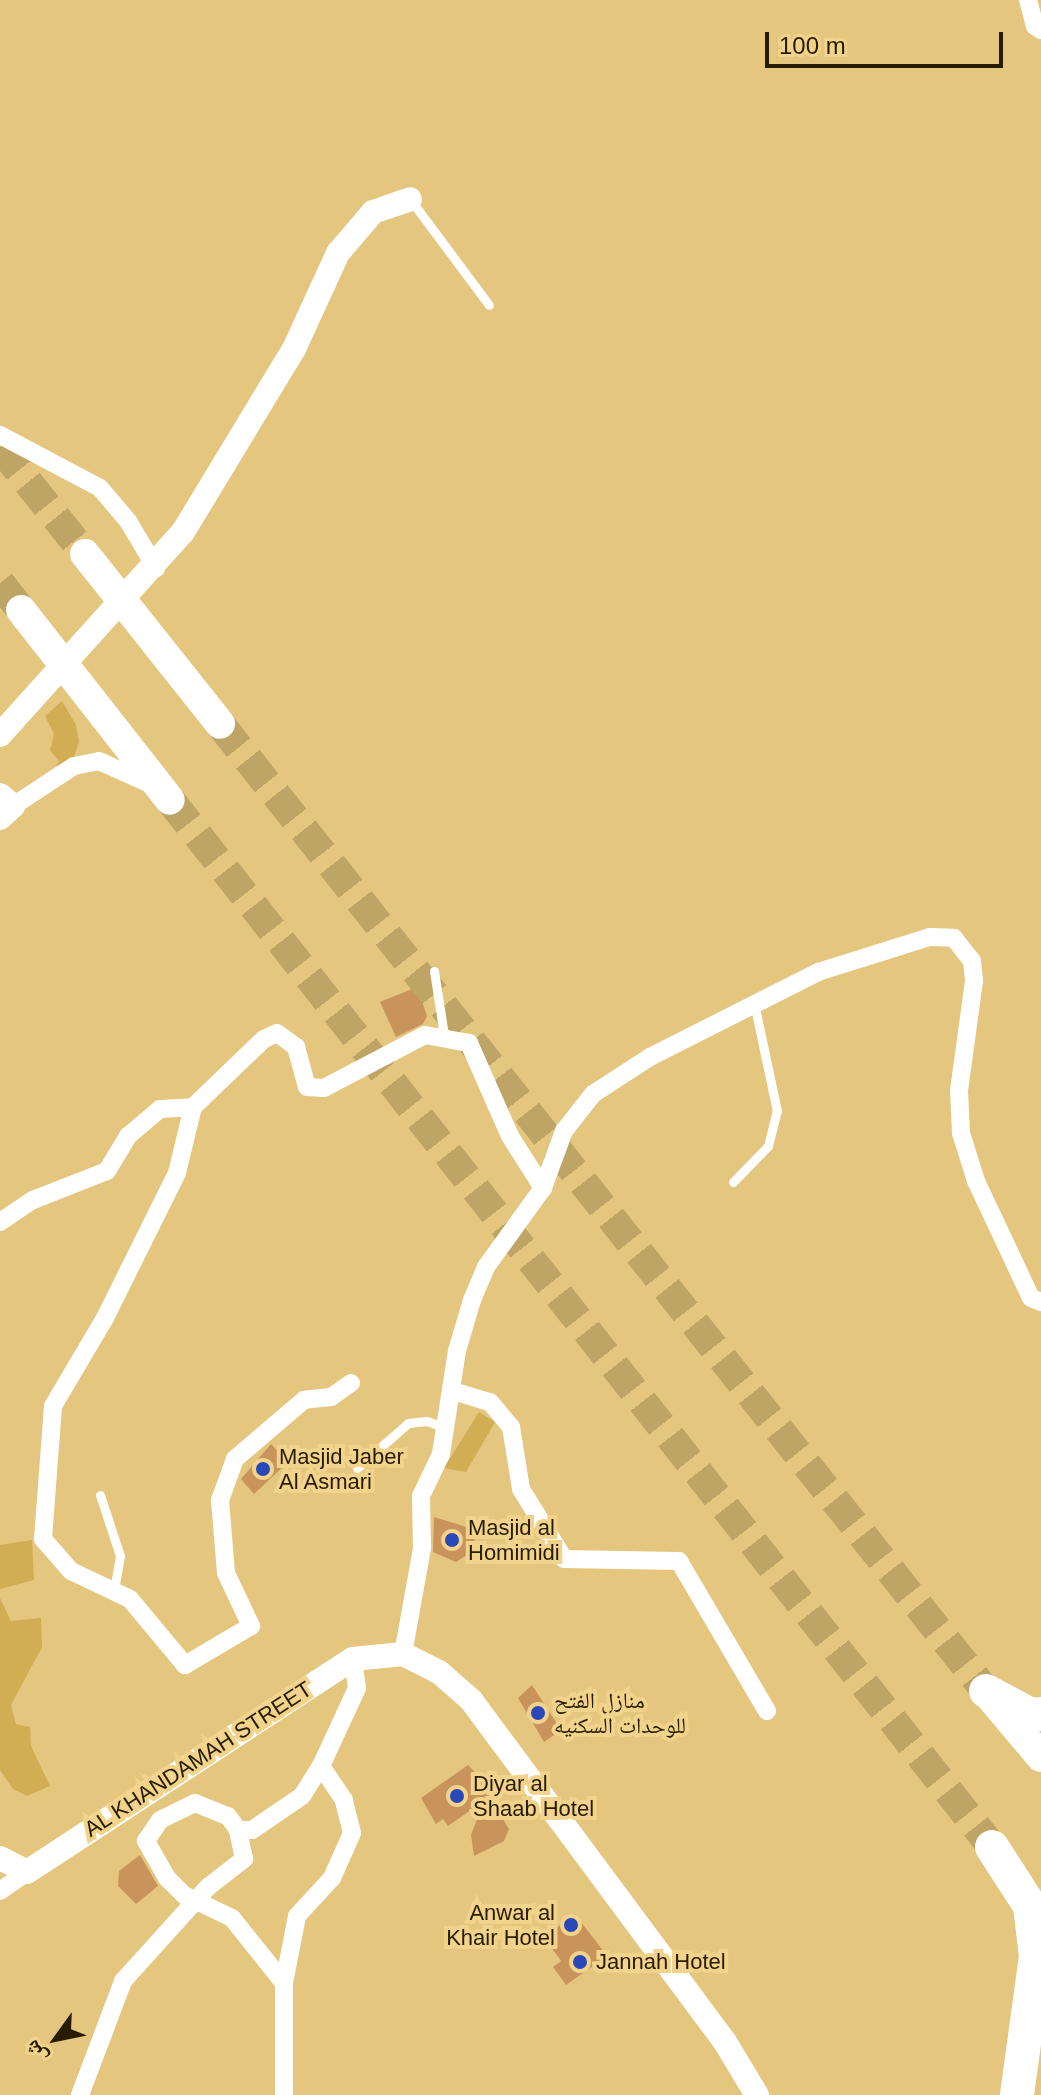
<!DOCTYPE html>
<html>
<head>
<meta charset="utf-8">
<style>
  body { margin:0 }
  #map { position:relative; width:1041px; height:2095px; overflow:hidden; background:#e4c67e; font-family:Arial,"Noto Naskh Arabic",sans-serif }
  div>[style] { position:absolute }
  .green>* { inset:0; background:#d1ad54 }
  .building>* { inset:0; background:#c8945b }
  .primary-tunnel>* { height:30px; margin-top:-15px; transform-origin:0; background:repeating-linear-gradient(90deg,#bea465 0 30px,transparent 0 45px) }
  .service>* { height:9px; margin:-4.5px; padding:0 4.5px; transform-origin:4.5px; border-radius:4.5px; background:#fff }
  .minor>* { height:18px; margin:-9px; padding:0 9px; transform-origin:9px; border-radius:9px; background:#fff }
  .tertiary>* { height:24px; margin:-12px; padding:0 12px; transform-origin:12px; border-radius:12px; background:#fff }
  .primary>* { height:30px; margin:-15px; padding:0 15px; transform-origin:15px; border-radius:15px; background:#fff }
  .motorway>* { height:34px; margin:-17px; padding:0 17px; transform-origin:17px; border-radius:17px; background:#fff }
  .dots>* { width:22px; height:22px; translate:-50% -50%; box-sizing:border-box; border:4px solid #f2d38b; border-radius:50% }
  span { translate:-50% -50%; white-space:nowrap; text-align:center; line-height:1.15; -webkit-text-stroke:8px #f2d38b; paint-order:stroke }
  .poi-label { font-size:22px; color:#281c00 }
  .left { translate:0 -50%; text-align:left }
  .right { translate:-100% -50%; text-align:right }
  .street-label { font-size:22px; color:#281c00 }
  .north { position:absolute; left:16px; top:1999px; width:80px; height:80px; -webkit-text-stroke:6px #f2d38b; paint-order:stroke; rotate:237deg; font-size:22px; font-weight:700; line-height:32px; text-align:center; color:#281c00 }
  .north::after { content:''; display:block; margin:auto; width:28px; height:36px; background:#281c00; clip-path:polygon(50% 0,100% 100%,50% 72%,0 100%) }
  .scale { position:absolute; left:765px; top:32px; width:238px; height:36px; box-sizing:border-box; border:4px solid #281c00; border-top:0; padding-left:10px; font-size:24px; line-height:28px; white-space:nowrap; color:#281c00; -webkit-text-stroke:6px #f2d38b; paint-order:stroke }
</style>
</head>
<body>
<div id="map">
  <div class="green">
    <div style="clip-path:polygon(62px 701px,76px 725px,79px 742px,72px 762px,56px 766px,59px 761px,50px 750px,54px 734px,45px 716px)"></div>
    <div style="clip-path:polygon(479px 1412px,495px 1422px,466px 1472px,444px 1468px)"></div>
    <div style="clip-path:polygon(32px 1540px,34px 1580px,0 1589px,0 1545px)"></div>
    <div style="clip-path:polygon(0 1598px,11px 1621px,41px 1618px,42px 1647px,11px 1705px,16px 1724px,30px 1727px,31px 1746px,50px 1786px,27px 1796px,13px 1789px,0 1770px)"></div>
  </div>
  <div class="building">
    <div style="clip-path:polygon(417px 987px,427px 1016px,423px 1024px,396px 1037px,380px 1002px)"></div>
    <div style="clip-path:polygon(271px 1444px,288px 1462px,254px 1494px,241px 1479px)"></div>
    <div style="clip-path:polygon(434px 1517px,476px 1530px,473px 1551px,456px 1562px,433px 1552px)"></div>
    <div style="clip-path:polygon(532px 1685px,561px 1730px,544px 1742px,518px 1698px)"></div>
    <div style="clip-path:polygon(468px 1765px,492px 1790px,487px 1793px,509px 1829px,504px 1841px,474px 1856px,471px 1835px,484px 1801px,448px 1826px,443px 1819px,436px 1824px,421px 1798px)"></div>
    <div style="clip-path:polygon(140px 1855px,158px 1886px,136px 1904px,118px 1886px,119px 1871px)"></div>
    <div style="clip-path:polygon(575px 1914px,607px 1956px,566px 1985px,553px 1967px,561px 1961px,544px 1937px)"></div>
  </div>
  <div class="primary-tunnel">
    <div style="left:0;top:447px;width:137px;rotate:51.5deg"></div>
    <div style="left:0;top:583px;width:34px;rotate:52deg"></div>
    <div style="left:220px;top:724px;width:1234px;rotate:51.62deg"></div>
    <div style="left:170px;top:800px;width:1331px;rotate:51.86deg"></div>
  </div>
  <div class="service">
    <div style="left:410px;top:199px;width:132px;rotate:53.3deg"></div>
    <div style="left:434px;top:971px;width:65px;rotate:81.1deg"></div>
    <div style="left:733px;top:1182px;width:50px;rotate:-45.8deg"></div>
    <div style="left:768px;top:1146px;width:36px;rotate:-76deg"></div>
    <div style="left:777px;top:1111px;width:110px;rotate:-102deg"></div>
    <div style="left:357px;top:1468px;width:68px;rotate:-41.4deg"></div>
    <div style="left:408px;top:1423px;width:19px;rotate:-6deg"></div>
    <div style="left:427px;top:1421px;width:17px;rotate:21deg"></div>
    <div style="left:100px;top:1495px;width:64px;rotate:71.8deg"></div>
    <div style="left:120px;top:1556px;width:35px;rotate:100deg"></div>
  </div>
  <div class="minor">
    <div style="left:1028px;top:0;width:27px;rotate:75deg"></div>
    <div style="left:1035px;top:26px;width:7px;rotate:34deg"></div>
    <div style="left:0;top:435px;width:113px;rotate:27.9deg"></div>
    <div style="left:100px;top:488px;width:43px;rotate:49.7deg"></div>
    <div style="left:128px;top:521px;width:55px;rotate:59.2deg"></div>
    <div style="left:13px;top:806px;width:73px;rotate:-33.3deg"></div>
    <div style="left:74px;top:766px;width:25px;rotate:-11deg"></div>
    <div style="left:99px;top:761px;width:66px;rotate:24.2deg"></div>
    <div style="left:0;top:1222px;width:40px;rotate:-34deg"></div>
    <div style="left:33px;top:1200px;width:79px;rotate:-21.4deg"></div>
    <div style="left:107px;top:1171px;width:41px;rotate:-59deg"></div>
    <div style="left:128px;top:1136px;width:42px;rotate:-40.2deg"></div>
    <div style="left:160px;top:1109px;width:33px;rotate:-3deg"></div>
    <div style="left:351px;top:1383px;width:24px;rotate:145deg"></div>
    <div style="left:331px;top:1397px;width:27px;rotate:174deg"></div>
    <div style="left:304px;top:1400px;width:91px;rotate:139.5deg"></div>
    <div style="left:235px;top:1459px;width:44px;rotate:110.1deg"></div>
    <div style="left:220px;top:1500px;width:73px;rotate:85.3deg"></div>
    <div style="left:226px;top:1573px;width:59px;rotate:64.7deg"></div>
    <div style="left:251px;top:1626px;width:77px;rotate:149.4deg"></div>
    <div style="left:185px;top:1665px;width:86px;rotate:-129.8deg"></div>
    <div style="left:130px;top:1599px;width:65px;rotate:-154.6deg"></div>
    <div style="left:71px;top:1571px;width:43px;rotate:-131.2deg"></div>
    <div style="left:43px;top:1539px;width:133px;rotate:-85.7deg"></div>
    <div style="left:53px;top:1406px;width:102px;rotate:-59.4deg"></div>
    <div style="left:105px;top:1318px;width:162px;rotate:-63.6deg"></div>
    <div style="left:177px;top:1173px;width:68px;rotate:-76.4deg"></div>
    <div style="left:193px;top:1107px;width:98px;rotate:-43.8deg"></div>
    <div style="left:264px;top:1039px;width:14px;rotate:-25deg"></div>
    <div style="left:277px;top:1033px;width:24px;rotate:36deg"></div>
    <div style="left:296px;top:1047px;width:41px;rotate:74.6deg"></div>
    <div style="left:307px;top:1087px;width:17px;rotate:3deg"></div>
    <div style="left:324px;top:1088px;width:114px;rotate:-27.7deg"></div>
    <div style="left:425px;top:1035px;width:45px;rotate:10.3deg"></div>
    <div style="left:469px;top:1043px;width:102px;rotate:66.2deg"></div>
    <div style="left:510px;top:1136px;width:62px;rotate:57.6deg"></div>
    <div style="left:453px;top:1391px;width:39px;rotate:17deg"></div>
    <div style="left:490px;top:1402px;width:33px;rotate:50deg"></div>
    <div style="left:511px;top:1427px;width:63px;rotate:80.8deg"></div>
    <div style="left:521px;top:1489px;width:82px;rotate:58.4deg"></div>
    <div style="left:564px;top:1559px;width:115px;rotate:1deg"></div>
    <div style="left:679px;top:1561px;width:174px;rotate:59.6deg"></div>
    <div style="left:403px;top:1654px;width:108px;rotate:-79.8deg"></div>
    <div style="left:422px;top:1548px;width:52px;rotate:-91.1deg"></div>
    <div style="left:421px;top:1496px;width:47px;rotate:-64.5deg"></div>
    <div style="left:441px;top:1454px;width:104px;rotate:-81.2deg"></div>
    <div style="left:457px;top:1351px;width:53px;rotate:-73.6deg"></div>
    <div style="left:472px;top:1300px;width:36px;rotate:-67deg"></div>
    <div style="left:486px;top:1267px;width:97px;rotate:-54.2deg"></div>
    <div style="left:543px;top:1188px;width:61px;rotate:-69.8deg"></div>
    <div style="left:564px;top:1131px;width:47px;rotate:-51.9deg"></div>
    <div style="left:593px;top:1094px;width:68px;rotate:-33deg"></div>
    <div style="left:650px;top:1057px;width:188px;rotate:-26.8deg"></div>
    <div style="left:818px;top:972px;width:117px;rotate:-17.4deg"></div>
    <div style="left:930px;top:937px;width:24px;rotate:2deg"></div>
    <div style="left:954px;top:938px;width:29px;rotate:52deg"></div>
    <div style="left:972px;top:961px;width:20px;rotate:84deg"></div>
    <div style="left:974px;top:981px;width:110px;rotate:97.8deg"></div>
    <div style="left:959px;top:1090px;width:43px;rotate:87.3deg"></div>
    <div style="left:961px;top:1133px;width:50px;rotate:72.6deg"></div>
    <div style="left:976px;top:1181px;width:129px;rotate:64.8deg"></div>
    <div style="left:1031px;top:1298px;width:11px;rotate:22deg"></div>
    <div style="left:0;top:1891px;width:33px;rotate:-35deg"></div>
    <div style="left:284px;top:1983px;width:83px;rotate:-128.7deg"></div>
    <div style="left:232px;top:1918px;width:53px;rotate:-154.4deg"></div>
    <div style="left:184px;top:1895px;width:24px;rotate:-135deg"></div>
    <div style="left:167px;top:1878px;width:43px;rotate:-119.6deg"></div>
    <div style="left:146px;top:1841px;width:25px;rotate:-56deg"></div>
    <div style="left:160px;top:1820px;width:39px;rotate:-26deg"></div>
    <div style="left:195px;top:1803px;width:35px;rotate:22deg"></div>
    <div style="left:228px;top:1816px;width:17px;rotate:54deg"></div>
    <div style="left:238px;top:1830px;width:14px"></div>
    <div style="left:252px;top:1830px;width:60px;rotate:-34.2deg"></div>
    <div style="left:302px;top:1796px;width:36px;rotate:-58deg"></div>
    <div style="left:80px;top:2095px;width:122px;rotate:-69.3deg"></div>
    <div style="left:123px;top:1981px;width:127px;rotate:-47.9deg"></div>
    <div style="left:208px;top:1887px;width:46px;rotate:-37.9deg"></div>
    <div style="left:244px;top:1859px;width:30px;rotate:-102deg"></div>
    <div style="left:284px;top:2095px;width:112px;rotate:-90deg"></div>
    <div style="left:284px;top:1983px;width:68px;rotate:-79deg"></div>
    <div style="left:297px;top:1916px;width:52px;rotate:-47.4deg"></div>
    <div style="left:332px;top:1878px;width:49px;rotate:-66deg"></div>
    <div style="left:352px;top:1833px;width:34px;rotate:-104deg"></div>
    <div style="left:344px;top:1800px;width:41px;rotate:-124.1deg"></div>
    <div style="left:321px;top:1766px;width:86px;rotate:-65.2deg"></div>
    <div style="left:357px;top:1688px;width:29px;rotate:-98deg"></div>
  </div>
  <div class="tertiary">
    <div style="left:0;top:735px;width:273px;rotate:-48deg"></div>
    <div style="left:183px;top:532px;width:214px;rotate:-58.8deg"></div>
    <div style="left:294px;top:349px;width:106px;rotate:-65.4deg"></div>
    <div style="left:338px;top:253px;width:54px;rotate:-49.5deg"></div>
    <div style="left:373px;top:212px;width:39px;rotate:-19deg"></div>
    <div style="left:0;top:795px;width:17px;rotate:40deg"></div>
    <div style="left:13px;top:806px;width:18px;rotate:137deg"></div>
    <div style="left:0;top:1858px;width:30px;rotate:27deg"></div>
    <div style="left:27px;top:1872px;width:389px;rotate:-33.2deg"></div>
    <div style="left:353px;top:1659px;width:50px;rotate:-5.7deg"></div>
    <div style="left:403px;top:1654px;width:40px;rotate:26.6deg"></div>
    <div style="left:439px;top:1672px;width:43px;rotate:41.2deg"></div>
    <div style="left:471px;top:1700px;width:426px;rotate:53.4deg"></div>
    <div style="left:725px;top:2042px;width:62px;rotate:58.9deg"></div>
  </div>
  <div class="primary">
    <div style="left:85px;top:554px;width:217px;rotate:51.5deg"></div>
    <div style="left:21px;top:610px;width:241px;rotate:51.9deg"></div>
    <div style="left:988px;top:1694px;width:82px;rotate:49.9deg"></div>
  </div>
  <div class="motorway">
    <div style="left:986px;top:1691px;width:51px;rotate:28.1deg"></div>
    <div style="left:1031px;top:1715px;width:10px;rotate:-6deg"></div>
    <div style="left:992px;top:1847px;width:70px;rotate:57.2deg"></div>
    <div style="left:1030px;top:1906px;width:50px;rotate:83.2deg"></div>
    <div style="left:1036px;top:1956px;width:140px;rotate:97.8deg"></div>
  </div>
  <div class="dots">
    <div style="left:263px;top:1469px;background:#2a48b7"></div>
    <div style="left:452px;top:1540px;background:#2a48b7"></div>
    <div style="left:538px;top:1713px;background:#2a48b7"></div>
    <div style="left:457px;top:1796px;background:#2a48b7"></div>
    <div style="left:571px;top:1925px;background:#2a48b7"></div>
    <div style="left:580px;top:1962px;background:#2a48b7"></div>
  </div>
  <div class="poi-label">
    <span class="left" style="left:279px;top:1469px">Masjid Jaber<br>Al Asmari</span>
    <span class="left" style="left:468px;top:1540px">Masjid al<br>Homimidi</span>
    <span class="left" style="left:554px;top:1713px">منازل الفتح<br>للوحدات السكنيه</span>
    <span class="left" style="left:473px;top:1796px">Diyar al<br>Shaab Hotel</span>
    <span class="right" style="left:555px;top:1925px">Anwar al<br>Khair Hotel</span>
    <span class="left" style="left:596px;top:1962px">Jannah Hotel</span>
  </div>
  <div class="street-label">
    <span style="left:198px;top:1759px;rotate:-33deg">AL KHANDAMAH STREET</span>
  </div>
  <div class="north">ش</div>
  <div class="scale">100 m</div>
</div>
</body>
</html>
